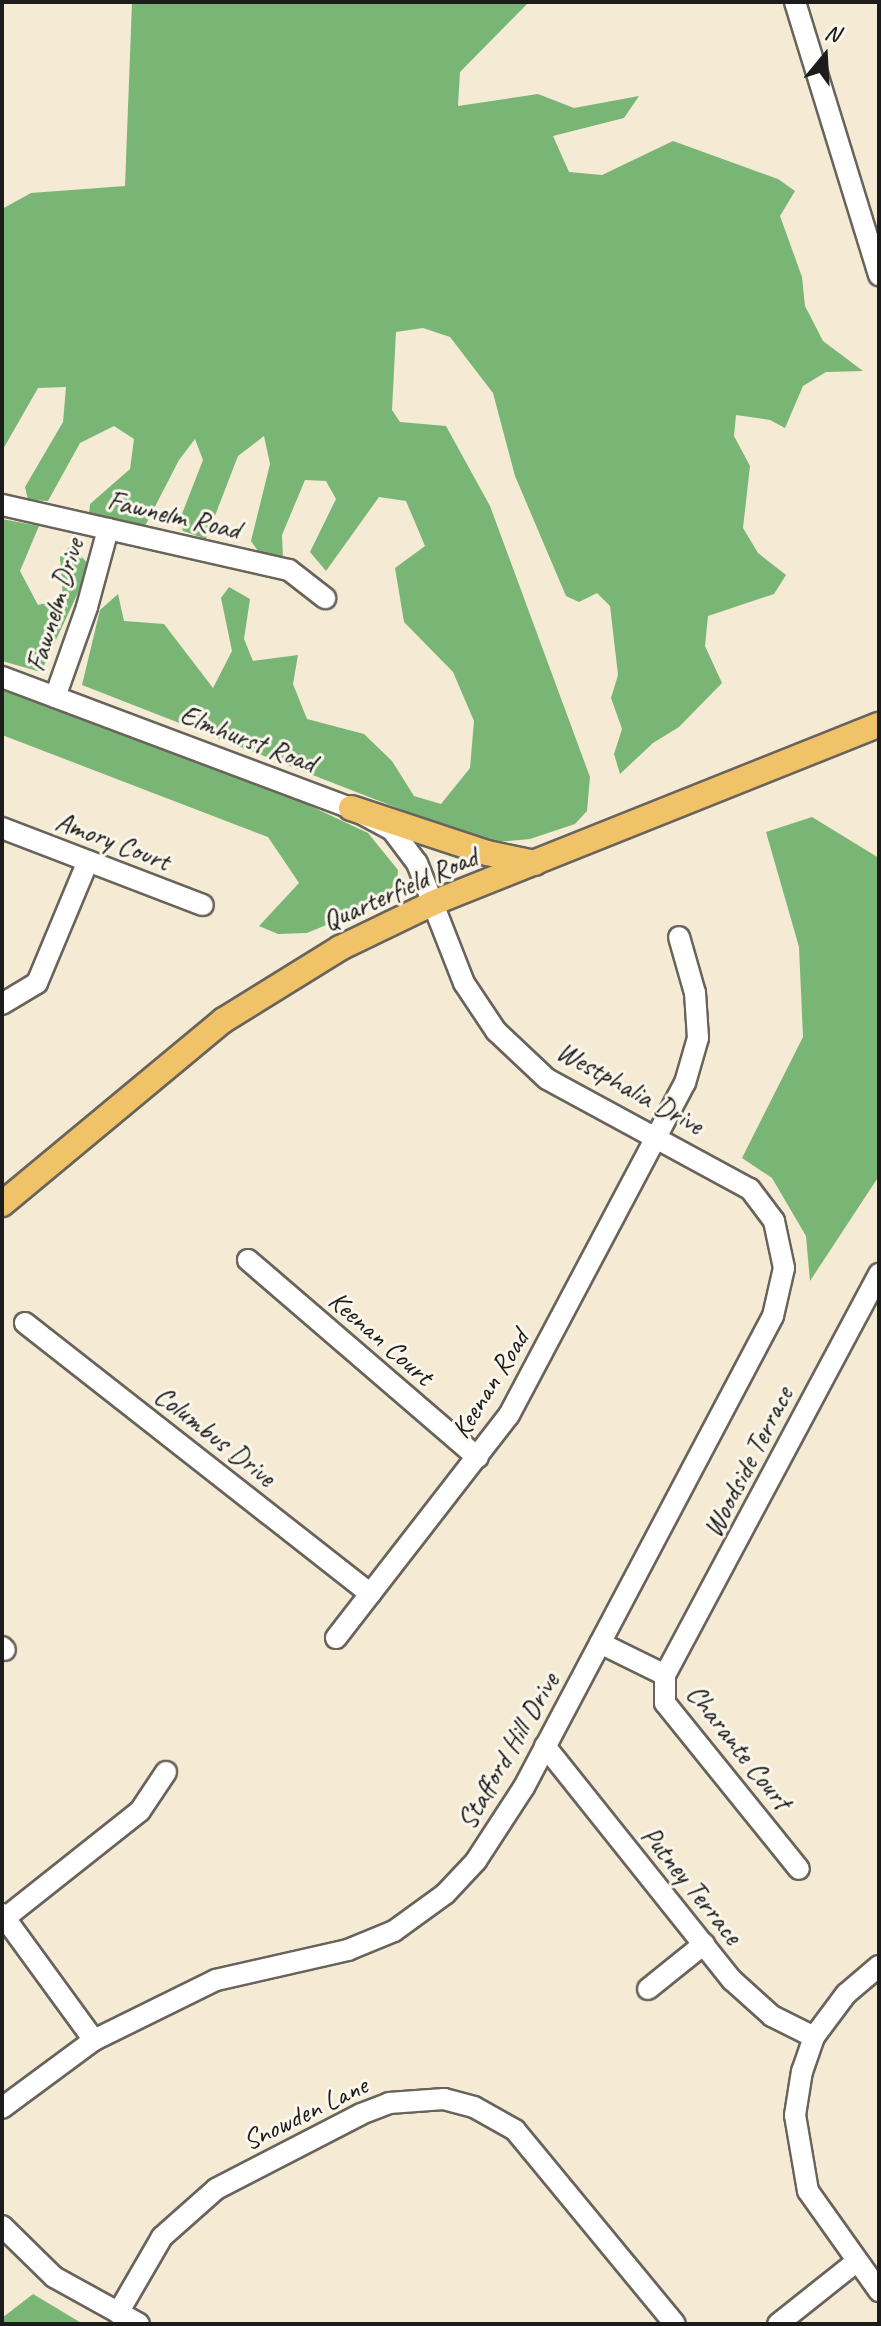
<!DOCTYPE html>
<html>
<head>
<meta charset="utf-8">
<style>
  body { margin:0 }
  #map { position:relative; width:881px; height:2326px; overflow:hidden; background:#f5ead3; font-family:Caveat,sans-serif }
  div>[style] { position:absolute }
  .forest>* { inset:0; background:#79b676 }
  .roads { filter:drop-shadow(2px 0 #68645c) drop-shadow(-2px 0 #68645c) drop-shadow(0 2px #68645c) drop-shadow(0 -2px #68645c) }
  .minor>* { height:20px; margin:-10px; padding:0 10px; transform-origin:10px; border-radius:10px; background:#fff }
  .major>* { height:24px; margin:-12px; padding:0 12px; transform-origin:12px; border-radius:12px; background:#f1c369 }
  span { translate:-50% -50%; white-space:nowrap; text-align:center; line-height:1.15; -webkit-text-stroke:6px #fbf7ec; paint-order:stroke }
  .street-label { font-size:28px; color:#1c1c1c }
  .frame { position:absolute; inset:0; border:4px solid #1c1c1c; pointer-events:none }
  .north { position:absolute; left:785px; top:16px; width:80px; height:80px; -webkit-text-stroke:6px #fbf7ec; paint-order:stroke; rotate:18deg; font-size:22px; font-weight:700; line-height:32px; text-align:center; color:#1c1c1c }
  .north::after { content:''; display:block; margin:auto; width:28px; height:36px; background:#1c1c1c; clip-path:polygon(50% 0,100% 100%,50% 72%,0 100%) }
</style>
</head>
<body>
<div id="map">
  <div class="forest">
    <div style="clip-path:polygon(132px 2px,529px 2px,460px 72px,458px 106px,538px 94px,574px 108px,639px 96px,624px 118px,553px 136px,569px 172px,602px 175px,673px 141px,778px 179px,795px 191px,780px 216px,802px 277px,805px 306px,823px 341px,863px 371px,826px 372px,803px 386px,785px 428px,770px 420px,736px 415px,734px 436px,750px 466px,743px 528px,758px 553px,786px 575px,774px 594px,708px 616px,705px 646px,722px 683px,679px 727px,653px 743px,620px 774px,614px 754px,622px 729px,611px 698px,618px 675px,610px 606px,597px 593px,579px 602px,566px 596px,515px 476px,493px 393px,450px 337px,423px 328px,396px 332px,392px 410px,400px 422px,446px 426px,490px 506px,590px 777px,587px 811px,575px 824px,530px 839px,487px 843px,82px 685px,100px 610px,118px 594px,124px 621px,164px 624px,213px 688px,232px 651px,221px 598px,229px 587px,250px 599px,244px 639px,253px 661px,298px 655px,293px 684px,307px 719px,364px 734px,392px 761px,414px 796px,441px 804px,470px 768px,474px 721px,453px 672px,404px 622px,395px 568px,425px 546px,406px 501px,379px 497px,326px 571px,310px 552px,336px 499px,326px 481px,305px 480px,282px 535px,283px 558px,260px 554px,251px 541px,270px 464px,264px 436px,238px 456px,206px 539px,183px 531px,180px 519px,203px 460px,195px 439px,179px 460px,145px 526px,89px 514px,90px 504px,130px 469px,134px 439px,114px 426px,80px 443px,48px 501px,28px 500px,25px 487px,63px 422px,66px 387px,38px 388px,2px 451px,2px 209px,31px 193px,125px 186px)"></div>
    <div style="clip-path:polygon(2px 519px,39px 526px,20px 571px,38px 605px,63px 599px,60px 557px,72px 544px,90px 567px,41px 672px,2px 661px)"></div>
    <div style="clip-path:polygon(2px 684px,274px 789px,368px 833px,398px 870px,397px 883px,372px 906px,307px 933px,278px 934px,259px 926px,299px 883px,268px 837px,2px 735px)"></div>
    <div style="clip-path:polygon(812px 817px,879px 858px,879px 1176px,810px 1281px,806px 1236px,772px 1178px,742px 1158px,803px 1037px,799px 947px,766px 832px)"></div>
    <div style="clip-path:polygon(33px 2294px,83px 2324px,2px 2324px,2px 2318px)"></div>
  </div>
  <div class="roads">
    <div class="minor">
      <div style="left:795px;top:2px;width:286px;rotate:72.9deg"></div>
      <div style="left:2px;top:505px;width:294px;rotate:12.8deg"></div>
      <div style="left:289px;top:570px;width:46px;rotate:37.9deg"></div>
      <div style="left:2px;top:677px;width:373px;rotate:20.6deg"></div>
      <div style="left:351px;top:808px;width:47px;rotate:28.2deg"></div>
      <div style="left:392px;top:830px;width:41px;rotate:52.9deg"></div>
      <div style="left:417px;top:863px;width:129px;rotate:68.6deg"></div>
      <div style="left:464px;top:983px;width:58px;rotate:56.3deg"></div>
      <div style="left:496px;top:1031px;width:70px;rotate:43.3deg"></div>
      <div style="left:547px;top:1079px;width:231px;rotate:28.5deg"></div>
      <div style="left:750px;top:1189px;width:40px;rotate:53deg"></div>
      <div style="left:774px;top:1221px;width:48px;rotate:78deg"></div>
      <div style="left:784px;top:1268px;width:49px;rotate:102.9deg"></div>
      <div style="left:773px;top:1316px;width:533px;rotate:117.86deg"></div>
      <div style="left:524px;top:1787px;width:88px;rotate:123deg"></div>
      <div style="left:476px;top:1861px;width:45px;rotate:133.2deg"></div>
      <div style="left:445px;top:1894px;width:63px;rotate:144deg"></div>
      <div style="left:394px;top:1931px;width:50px;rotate:157.6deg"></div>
      <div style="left:348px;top:1950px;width:135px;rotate:167.2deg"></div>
      <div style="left:216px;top:1980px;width:136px;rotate:153.8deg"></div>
      <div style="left:94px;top:2040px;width:114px;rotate:143.5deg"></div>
      <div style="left:55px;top:697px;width:96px;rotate:-70.4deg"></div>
      <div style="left:87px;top:607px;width:81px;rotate:-74.9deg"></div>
      <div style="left:2px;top:828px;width:215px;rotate:21deg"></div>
      <div style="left:2px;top:1004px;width:41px;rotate:-31deg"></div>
      <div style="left:37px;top:983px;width:132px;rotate:-67.3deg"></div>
      <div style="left:248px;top:1260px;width:303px;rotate:40.7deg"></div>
      <div style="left:25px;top:1323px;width:439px;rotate:38.1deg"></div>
      <div style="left:336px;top:1638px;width:282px;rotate:-52.2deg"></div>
      <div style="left:509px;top:1415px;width:376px;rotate:-62.1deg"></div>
      <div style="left:685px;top:1083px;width:47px;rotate:-73.9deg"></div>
      <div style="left:698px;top:1038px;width:45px;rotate:-93.8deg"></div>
      <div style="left:695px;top:993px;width:58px;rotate:-105.9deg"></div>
      <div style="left:600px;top:1643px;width:72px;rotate:26.2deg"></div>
      <div style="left:665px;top:1675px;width:28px;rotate:90deg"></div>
      <div style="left:665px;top:1703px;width:213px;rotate:51.1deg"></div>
      <div style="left:2px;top:1647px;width:4px;rotate:45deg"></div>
      <div style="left:665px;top:1675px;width:455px;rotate:-61.9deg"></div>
      <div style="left:545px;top:1746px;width:300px;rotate:51.4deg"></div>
      <div style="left:732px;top:1980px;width:54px;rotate:42deg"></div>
      <div style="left:772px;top:2016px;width:47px;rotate:26.6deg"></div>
      <div style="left:2px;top:1914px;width:156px;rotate:53.9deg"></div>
      <div style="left:5px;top:1918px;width:172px;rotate:-38.4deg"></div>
      <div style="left:140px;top:1811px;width:47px;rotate:-56.3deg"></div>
      <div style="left:879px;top:1966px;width:43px;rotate:139.7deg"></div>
      <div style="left:846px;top:1994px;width:54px;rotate:126.7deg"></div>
      <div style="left:814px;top:2037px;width:36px;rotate:109deg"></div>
      <div style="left:802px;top:2071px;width:45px;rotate:99deg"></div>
      <div style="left:795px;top:2115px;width:77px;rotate:80.3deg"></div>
      <div style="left:808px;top:2191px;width:123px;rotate:54.6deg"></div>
      <div style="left:648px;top:1989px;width:72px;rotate:-38.8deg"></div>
      <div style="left:2px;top:2226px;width:73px;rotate:44.4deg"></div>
      <div style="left:54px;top:2277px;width:97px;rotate:28.9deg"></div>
      <div style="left:118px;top:2313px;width:88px;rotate:-59.9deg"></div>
      <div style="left:162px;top:2237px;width:72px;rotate:-41.6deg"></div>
      <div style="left:216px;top:2189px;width:163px;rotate:-27.3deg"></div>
      <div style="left:361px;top:2114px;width:30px;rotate:-21deg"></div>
      <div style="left:389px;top:2103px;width:55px;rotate:-4.2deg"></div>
      <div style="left:444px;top:2099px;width:31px;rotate:15deg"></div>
      <div style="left:474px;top:2107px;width:47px;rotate:29.3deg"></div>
      <div style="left:515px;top:2130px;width:251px;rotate:50.5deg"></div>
      <div style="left:778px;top:2324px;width:100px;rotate:-38.5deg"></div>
    </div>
    <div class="major">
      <div style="left:351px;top:808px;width:143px;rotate:18.3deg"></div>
      <div style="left:487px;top:853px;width:49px;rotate:11.8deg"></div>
      <div style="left:2px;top:1204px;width:288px;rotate:-39.7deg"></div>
      <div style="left:224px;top:1020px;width:137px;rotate:-31.8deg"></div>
      <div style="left:340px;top:948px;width:103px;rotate:-25.8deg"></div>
      <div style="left:433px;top:903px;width:480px;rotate:-21.8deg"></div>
    </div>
  </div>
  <div class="street-label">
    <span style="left:174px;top:515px;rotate:13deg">Fawnelm Road</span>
    <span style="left:55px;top:605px;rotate:-73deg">Fawnelm Drive</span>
    <span style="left:248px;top:739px;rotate:21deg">Elmhurst Road</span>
    <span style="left:113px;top:841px;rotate:21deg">Amory Court</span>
    <span style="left:400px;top:889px;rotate:-24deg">Quarterfield Road</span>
    <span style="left:630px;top:1088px;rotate:29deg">Westphalia Drive</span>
    <span style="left:381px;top:1338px;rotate:41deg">Keenan Court</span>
    <span style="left:490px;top:1384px;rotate:-58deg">Keenan Road</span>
    <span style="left:215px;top:1436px;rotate:38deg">Columbus Drive</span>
    <span style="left:748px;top:1462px;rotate:-63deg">Woodside Terrace</span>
    <span style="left:739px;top:1747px;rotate:52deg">Charante Court</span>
    <span style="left:508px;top:1751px;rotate:-60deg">Stafford Hill Drive</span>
    <span style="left:692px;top:1885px;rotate:51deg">Putney Terrace</span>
    <span style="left:305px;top:2113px;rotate:-26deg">Snowden Lane</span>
  </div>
  <div class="frame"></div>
  <div class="north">N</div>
</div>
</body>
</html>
